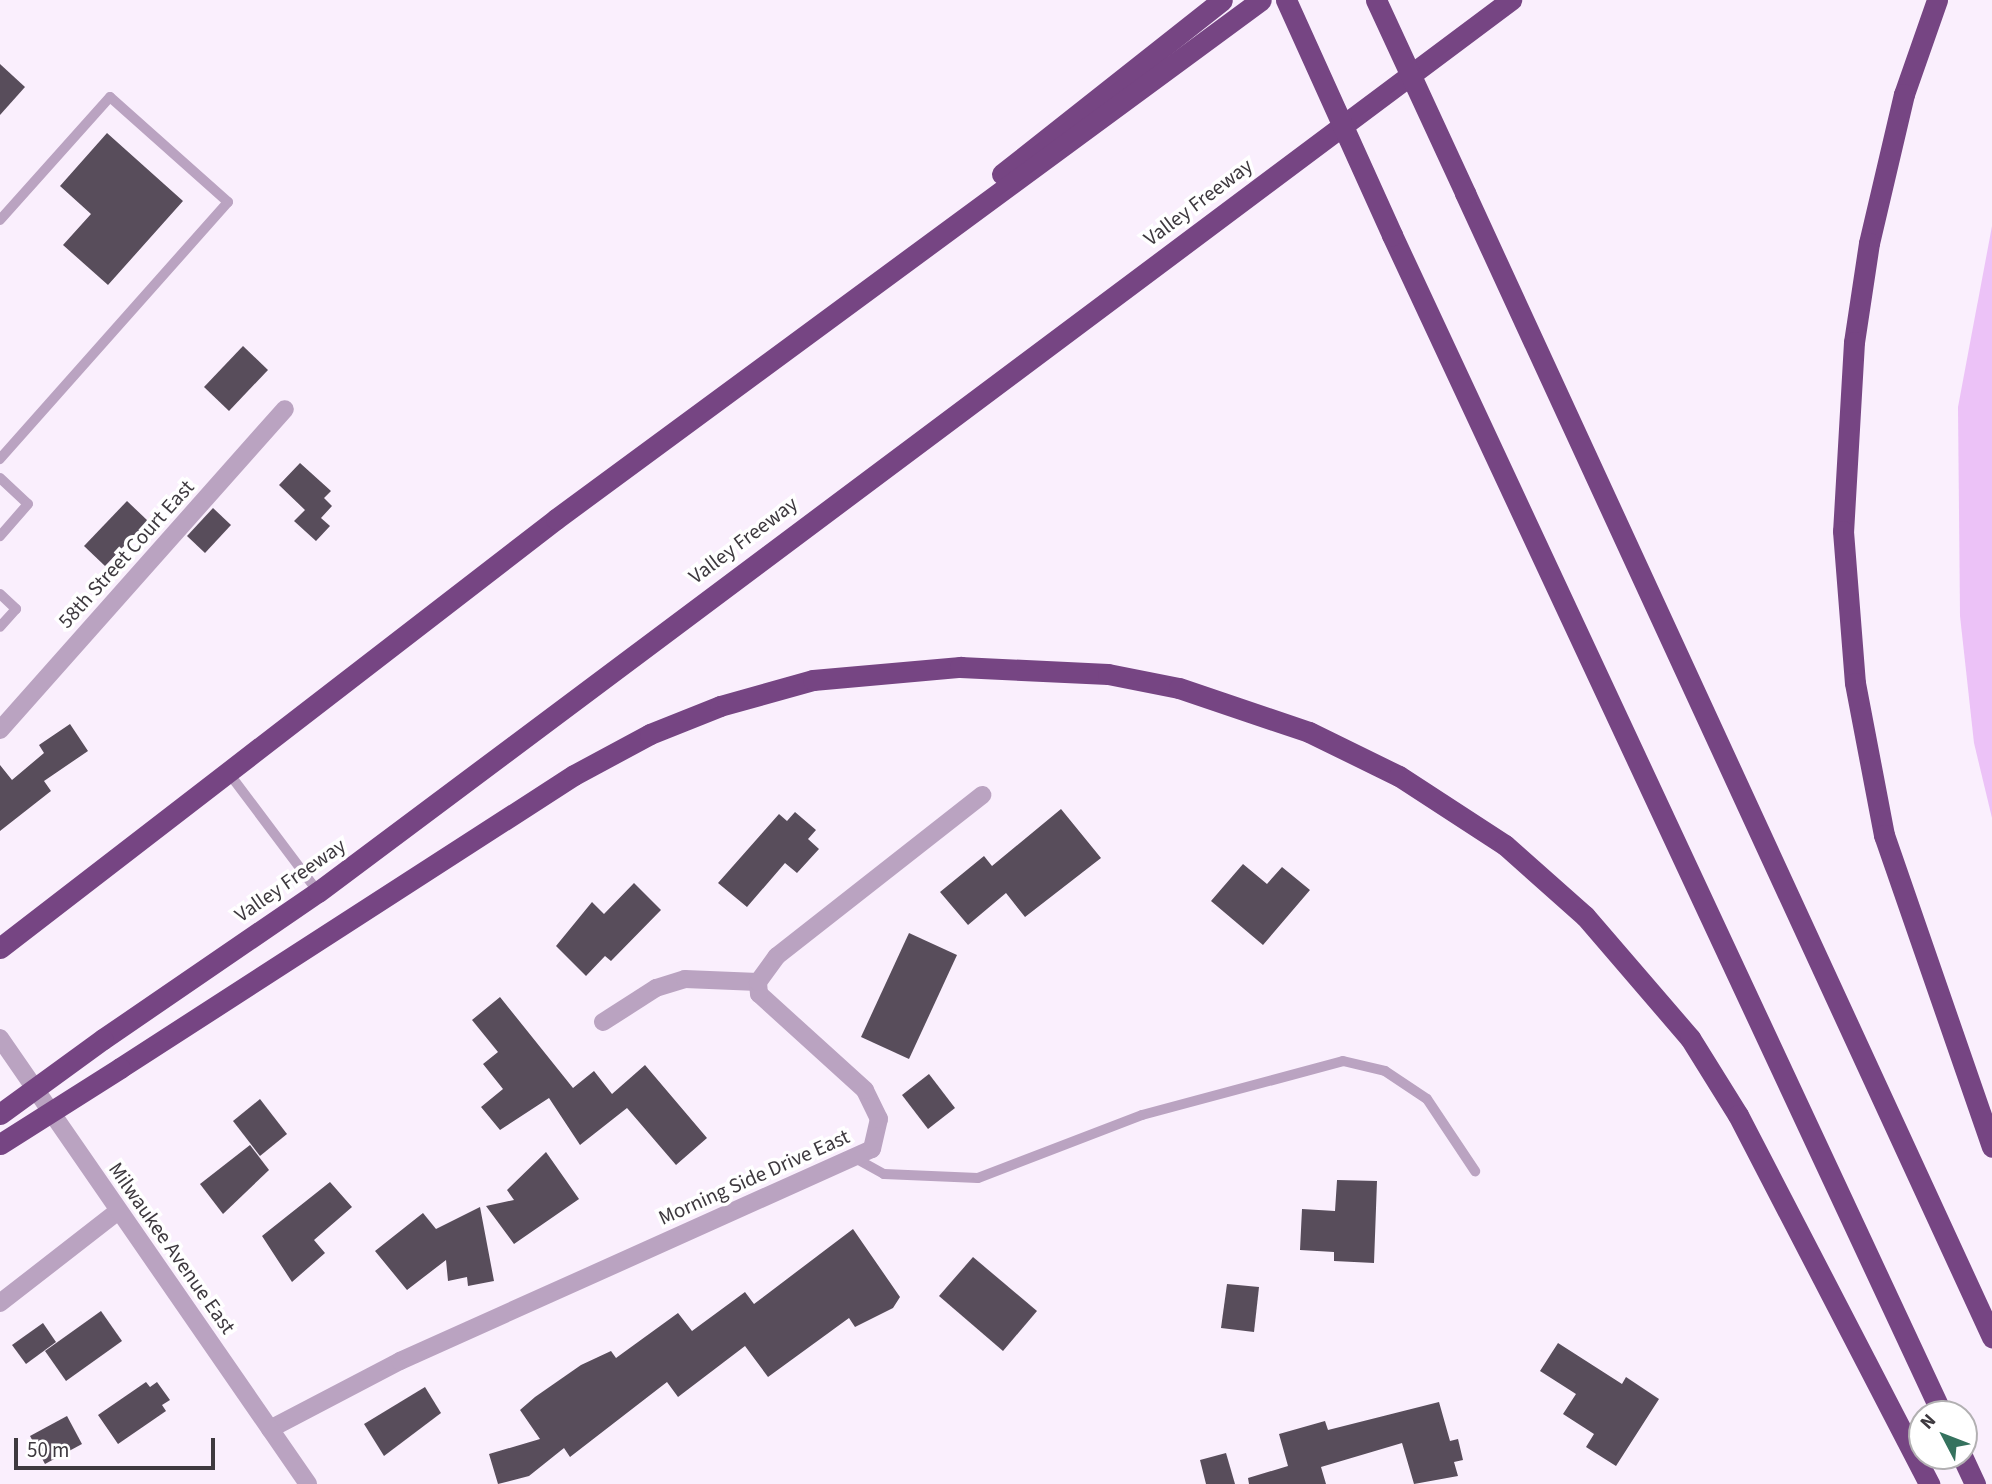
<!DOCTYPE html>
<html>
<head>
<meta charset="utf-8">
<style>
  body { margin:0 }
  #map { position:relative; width:1992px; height:1484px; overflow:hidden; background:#faeffd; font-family:"Source Sans 3",sans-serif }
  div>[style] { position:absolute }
  .green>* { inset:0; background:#ecc2f7 }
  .building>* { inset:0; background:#584d5b }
  .service>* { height:10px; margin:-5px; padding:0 5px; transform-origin:5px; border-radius:5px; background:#baa3c1 }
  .minor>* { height:18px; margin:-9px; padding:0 9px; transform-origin:9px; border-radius:9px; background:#baa3c1 }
  .tertiary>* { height:18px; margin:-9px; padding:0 9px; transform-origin:9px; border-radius:9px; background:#baa3c1 }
  .motorway>* { height:21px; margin:-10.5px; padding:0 10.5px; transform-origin:10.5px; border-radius:10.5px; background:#764583 }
  .motorway-bridge>* { height:21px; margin:-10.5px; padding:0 10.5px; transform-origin:10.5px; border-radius:10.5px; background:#764583 }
  span { translate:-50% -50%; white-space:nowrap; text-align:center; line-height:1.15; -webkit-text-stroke:7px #fff; paint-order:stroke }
  .street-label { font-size:21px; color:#3e393f }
  .north { position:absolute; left:1908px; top:1400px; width:70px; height:70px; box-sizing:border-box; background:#fff; border:2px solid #b2b0b2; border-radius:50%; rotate:312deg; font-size:19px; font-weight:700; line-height:28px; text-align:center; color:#3e393f }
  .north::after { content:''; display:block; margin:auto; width:24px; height:32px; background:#35725e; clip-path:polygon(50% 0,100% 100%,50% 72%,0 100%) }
  .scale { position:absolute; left:14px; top:1438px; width:201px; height:32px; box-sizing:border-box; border:4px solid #3e393f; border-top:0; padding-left:9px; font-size:21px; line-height:24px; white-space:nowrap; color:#3e393f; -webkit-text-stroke:5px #fff; paint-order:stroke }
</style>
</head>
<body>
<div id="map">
  <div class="green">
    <div style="clip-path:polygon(1992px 226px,1992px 818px,1974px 743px,1960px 616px,1958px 407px)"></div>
  </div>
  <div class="building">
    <div style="clip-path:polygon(0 64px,25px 87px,0 115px)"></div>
    <div style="clip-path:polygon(107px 133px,183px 201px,108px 285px,63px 245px,91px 214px,60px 186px)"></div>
    <div style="clip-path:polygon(243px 346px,268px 370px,229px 411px,204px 387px)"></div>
    <div style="clip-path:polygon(300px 463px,331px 491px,324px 498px,332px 506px,321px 518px,330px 526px,316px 541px,294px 521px,305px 510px,279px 485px)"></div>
    <div style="clip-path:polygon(127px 501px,148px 521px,105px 566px,84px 546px)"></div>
    <div style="clip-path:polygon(213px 508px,231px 525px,205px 553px,187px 536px)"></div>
    <div style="clip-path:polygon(70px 724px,88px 751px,44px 781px,51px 791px,0 831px,0 765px,12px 780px,44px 753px,39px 745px)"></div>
    <div style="clip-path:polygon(1061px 809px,1101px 858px,1025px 917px,1006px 893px,968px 925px,940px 892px,984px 856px,992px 866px)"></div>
    <div style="clip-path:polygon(795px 812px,816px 830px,808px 839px,819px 849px,797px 873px,785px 863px,747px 907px,718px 883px,779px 814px,787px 821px)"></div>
    <div style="clip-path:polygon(1243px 864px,1267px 884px,1282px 867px,1310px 890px,1263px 945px,1211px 901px)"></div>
    <div style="clip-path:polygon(634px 883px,661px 910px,611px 961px,605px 956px,586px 976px,556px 946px,592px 902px,604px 914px)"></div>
    <div style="clip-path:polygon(909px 933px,957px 955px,909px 1059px,861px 1037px)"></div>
    <div style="clip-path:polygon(500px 997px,573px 1088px,594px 1071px,612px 1094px,645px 1065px,707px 1138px,676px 1165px,627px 1108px,580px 1145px,549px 1098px,500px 1130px,481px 1107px,503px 1089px,483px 1064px,498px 1052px,472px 1020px)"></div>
    <div style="clip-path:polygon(929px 1074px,955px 1108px,928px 1129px,902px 1095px)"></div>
    <div style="clip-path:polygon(260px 1099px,287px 1134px,260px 1156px,233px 1121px)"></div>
    <div style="clip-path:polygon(250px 1145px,269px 1170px,223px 1214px,200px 1184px)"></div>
    <div style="clip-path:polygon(546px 1152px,579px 1199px,514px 1244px,486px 1206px,514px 1200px,507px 1190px)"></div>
    <div style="clip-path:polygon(1337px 1180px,1377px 1181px,1374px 1263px,1334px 1261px,1334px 1252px,1300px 1250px,1302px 1209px,1335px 1211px)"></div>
    <div style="clip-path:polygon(330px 1182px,352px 1207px,314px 1240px,325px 1253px,292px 1282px,262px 1236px)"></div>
    <div style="clip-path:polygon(480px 1207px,494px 1281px,468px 1286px,467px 1277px,448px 1281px,446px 1260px,407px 1290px,375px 1251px,423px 1213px,436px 1229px)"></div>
    <div style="clip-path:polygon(853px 1229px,900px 1297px,893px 1308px,855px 1327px,849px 1318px,768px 1377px,745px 1346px,678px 1397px,667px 1382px,570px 1457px,564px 1448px,529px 1476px,498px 1484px,489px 1454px,540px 1439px,520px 1410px,535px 1397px,581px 1365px,611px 1351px,616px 1358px,678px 1313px,692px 1331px,745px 1292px,754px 1304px)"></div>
    <div style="clip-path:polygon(973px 1257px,1037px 1311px,1003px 1351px,939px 1296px)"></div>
    <div style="clip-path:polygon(1227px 1284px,1259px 1287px,1254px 1332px,1221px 1328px)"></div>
    <div style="clip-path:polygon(101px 1311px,122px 1341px,66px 1381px,45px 1351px)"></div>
    <div style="clip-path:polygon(43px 1323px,56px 1342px,26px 1364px,12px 1345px)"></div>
    <div style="clip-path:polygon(1558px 1343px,1622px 1384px,1626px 1377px,1659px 1399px,1616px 1466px,1586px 1447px,1594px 1434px,1563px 1414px,1576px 1394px,1540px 1371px)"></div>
    <div style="clip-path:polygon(146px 1382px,150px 1387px,157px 1382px,170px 1400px,162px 1405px,166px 1411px,118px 1444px,98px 1415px)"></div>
    <div style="clip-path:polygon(425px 1387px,441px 1413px,384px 1456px,364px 1424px)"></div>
    <div style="clip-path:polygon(1439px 1402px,1450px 1441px,1458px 1439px,1463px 1460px,1454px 1462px,1458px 1476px,1414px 1484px,1402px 1443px,1321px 1467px,1326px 1484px,1249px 1484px,1248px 1478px,1288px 1466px,1279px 1434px,1325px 1421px,1328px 1430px)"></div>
    <div style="clip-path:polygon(67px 1416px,82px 1444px,45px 1464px,30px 1436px)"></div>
    <div style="clip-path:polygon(1226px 1453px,1235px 1484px,1206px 1484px,1200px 1460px)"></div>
  </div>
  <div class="service">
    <div style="left:0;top:220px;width:165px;rotate:-48.2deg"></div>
    <div style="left:110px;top:97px;width:158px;rotate:41.7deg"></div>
    <div style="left:228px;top:202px;width:344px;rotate:131.6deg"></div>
    <div style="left:0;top:478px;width:38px;rotate:43deg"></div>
    <div style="left:28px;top:504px;width:43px;rotate:131.2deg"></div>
    <div style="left:0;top:594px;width:22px;rotate:43deg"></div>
    <div style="left:16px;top:609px;width:24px;rotate:132deg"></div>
    <div style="left:231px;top:776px;width:145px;rotate:53.1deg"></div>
    <div style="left:855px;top:1158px;width:33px;rotate:29deg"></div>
    <div style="left:884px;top:1174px;width:94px;rotate:2.4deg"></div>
    <div style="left:978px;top:1178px;width:176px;rotate:-21deg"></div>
    <div style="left:1142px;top:1115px;width:208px;rotate:-15deg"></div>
    <div style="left:1343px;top:1061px;width:43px;rotate:13.4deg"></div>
    <div style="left:1385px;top:1071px;width:50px;rotate:33.7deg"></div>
    <div style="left:1427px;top:1099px;width:87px;rotate:56.3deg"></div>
  </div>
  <div class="minor">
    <div style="left:0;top:730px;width:429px;rotate:-48.4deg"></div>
    <div style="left:603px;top:1022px;width:63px;rotate:-32.7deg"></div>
    <div style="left:656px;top:988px;width:30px;rotate:-17deg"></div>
    <div style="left:685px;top:979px;width:73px;rotate:2.4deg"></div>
    <div style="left:0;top:1303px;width:150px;rotate:-37.9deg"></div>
    <div style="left:270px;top:1429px;width:147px;rotate:-27.6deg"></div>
    <div style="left:400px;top:1361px;width:517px;rotate:-24.19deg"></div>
    <div style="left:872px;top:1149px;width:31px;rotate:-77deg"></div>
    <div style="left:879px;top:1119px;width:32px;rotate:-116deg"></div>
    <div style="left:865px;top:1090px;width:143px;rotate:-137.8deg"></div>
    <div style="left:759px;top:994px;width:12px;rotate:-95deg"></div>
    <div style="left:758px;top:982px;width:32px;rotate:-54deg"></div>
    <div style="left:777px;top:956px;width:261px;rotate:-38.1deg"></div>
  </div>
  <div class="tertiary">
    <div style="left:0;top:1038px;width:542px;rotate:55.37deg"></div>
  </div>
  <div class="motorway">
    <div style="left:1937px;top:0;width:100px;rotate:109.3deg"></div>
    <div style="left:1904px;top:94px;width:153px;rotate:103.2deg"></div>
    <div style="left:1869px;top:243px;width:100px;rotate:98.6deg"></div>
    <div style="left:1854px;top:342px;width:189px;rotate:93.3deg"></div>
    <div style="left:1843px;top:531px;width:152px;rotate:85.5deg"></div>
    <div style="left:1855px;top:683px;width:155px;rotate:79.2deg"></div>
    <div style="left:1884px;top:835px;width:330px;rotate:70.9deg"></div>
    <div style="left:1002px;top:174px;width:280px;rotate:-38.3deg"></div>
    <div style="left:1465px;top:193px;width:1260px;rotate:65.27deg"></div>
    <div style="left:1392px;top:235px;width:1301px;rotate:64.99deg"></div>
    <div style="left:0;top:948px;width:702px;rotate:-37.65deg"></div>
    <div style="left:556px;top:519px;width:875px;rotate:-36.36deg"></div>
    <div style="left:103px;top:1039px;width:260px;rotate:-34.4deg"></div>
    <div style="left:318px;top:892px;width:1490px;rotate:-36.79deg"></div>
    <div style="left:120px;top:1068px;width:540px;rotate:-32.84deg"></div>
    <div style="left:574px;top:775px;width:86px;rotate:-28.3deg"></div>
    <div style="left:650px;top:734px;width:75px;rotate:-21.8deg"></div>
    <div style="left:720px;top:706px;width:97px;rotate:-15.6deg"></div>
    <div style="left:813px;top:680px;width:148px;rotate:-5.1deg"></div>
    <div style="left:960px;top:667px;width:148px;rotate:2.7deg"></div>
    <div style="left:1108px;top:674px;width:72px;rotate:11.2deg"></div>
    <div style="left:1179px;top:688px;width:137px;rotate:18.7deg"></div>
    <div style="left:1309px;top:732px;width:100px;rotate:26.1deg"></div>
    <div style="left:1399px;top:776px;width:126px;rotate:33.1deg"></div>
    <div style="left:1505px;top:845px;width:107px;rotate:41.6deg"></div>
    <div style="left:1585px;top:916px;width:161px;rotate:49.3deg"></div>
    <div style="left:1690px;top:1038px;width:91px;rotate:58.1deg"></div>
    <div style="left:1738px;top:1115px;width:416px;rotate:62.6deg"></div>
    <div style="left:1962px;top:1456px;width:31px;rotate:65deg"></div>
  </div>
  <div class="motorway-bridge">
    <div style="left:1286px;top:0;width:258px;rotate:65.7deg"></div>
    <div style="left:1376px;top:0;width:213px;rotate:65.2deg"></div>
    <div style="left:0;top:1114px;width:127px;rotate:-36.1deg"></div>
    <div style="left:0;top:1144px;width:142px;rotate:-32.3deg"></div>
  </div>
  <div class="street-label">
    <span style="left:1198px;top:202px;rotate:-37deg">Valley Freeway</span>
    <span style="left:743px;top:540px;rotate:-37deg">Valley Freeway</span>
    <span style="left:126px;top:554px;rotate:-48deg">58th Street Court East</span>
    <span style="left:290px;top:880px;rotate:-35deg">Valley Freeway</span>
    <span style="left:754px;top:1177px;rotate:-24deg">Morning Side Drive East</span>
    <span style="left:172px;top:1248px;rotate:55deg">Milwaukee Avenue East</span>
  </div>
  <div class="north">N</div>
  <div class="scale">50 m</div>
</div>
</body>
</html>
